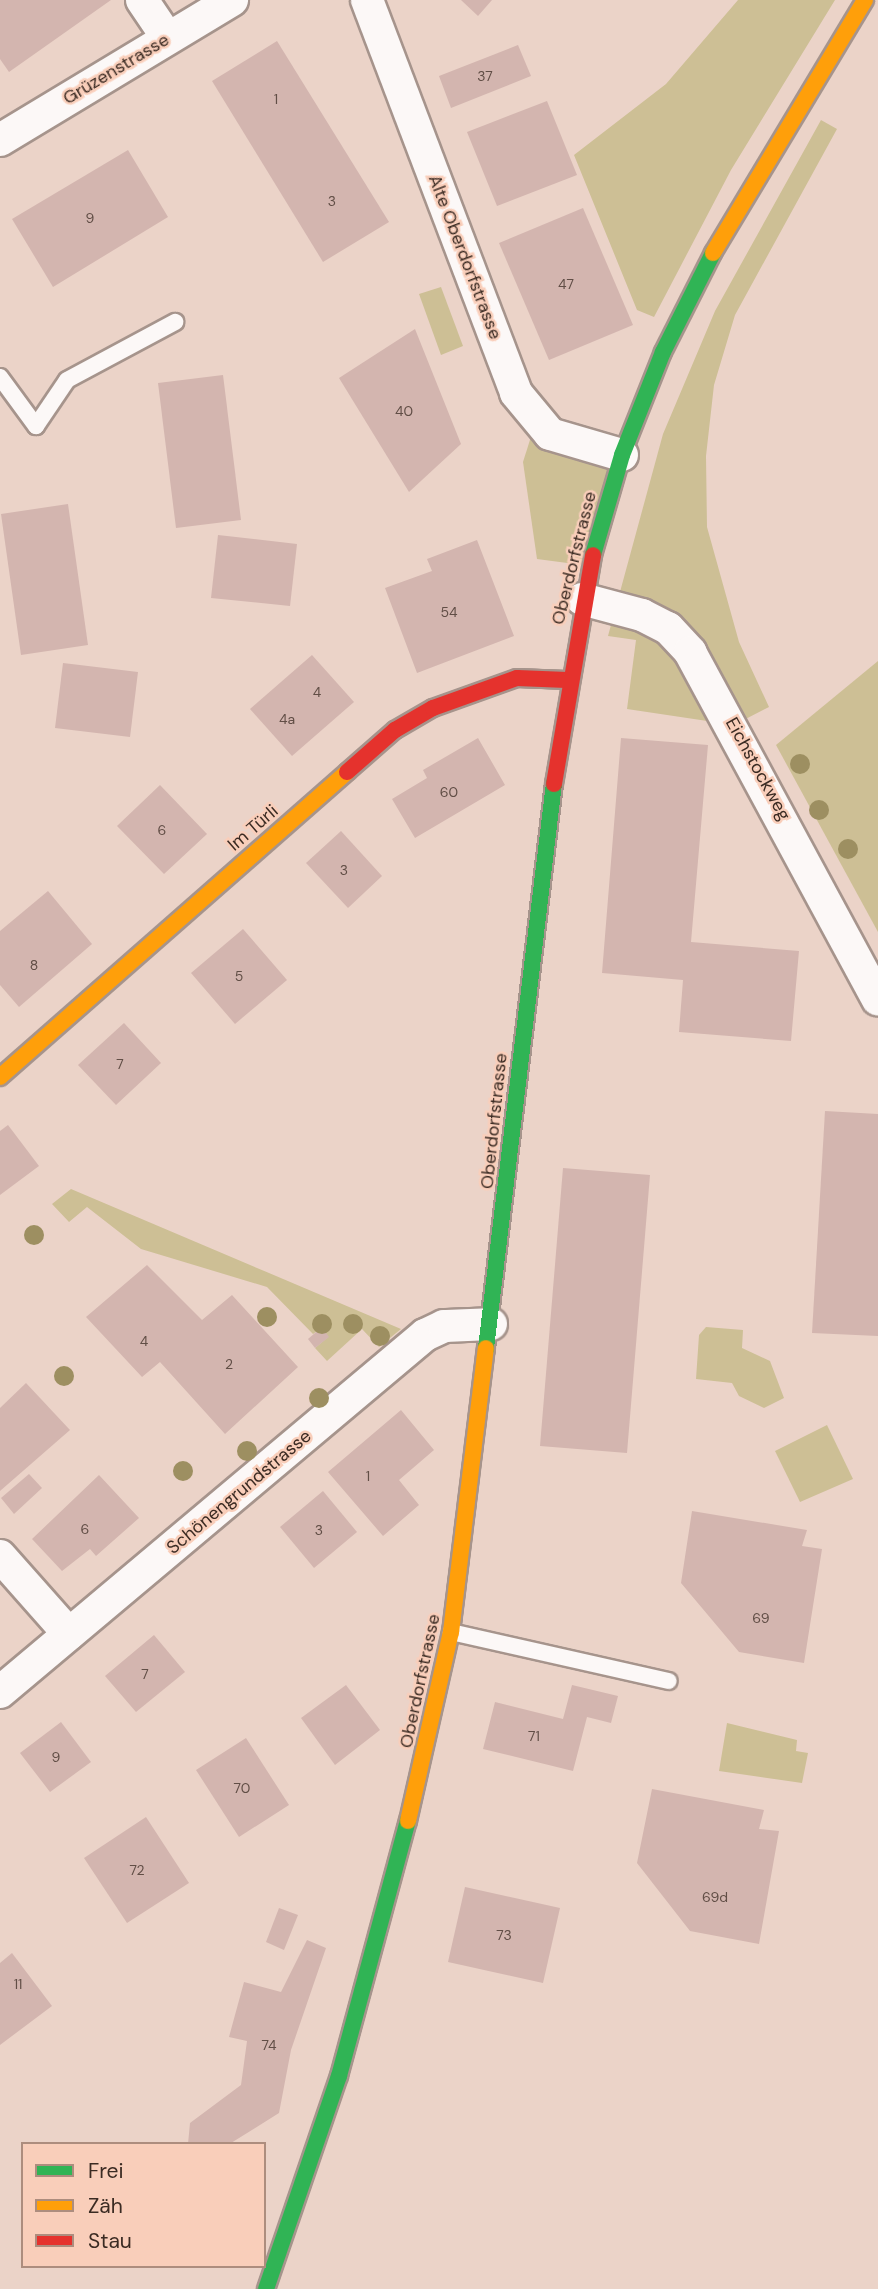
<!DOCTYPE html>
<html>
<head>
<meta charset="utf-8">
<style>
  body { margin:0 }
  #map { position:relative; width:878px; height:2289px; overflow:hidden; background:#ebd3c8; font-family:"DM Sans",sans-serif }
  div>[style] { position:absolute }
  .green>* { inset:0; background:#cdbf95 }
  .building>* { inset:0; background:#d3b5af }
  .roads { filter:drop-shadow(2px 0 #a6948c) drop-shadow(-2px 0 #a6948c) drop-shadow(0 2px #a6948c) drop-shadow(0 -2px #a6948c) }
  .lane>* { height:16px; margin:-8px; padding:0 8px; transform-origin:8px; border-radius:8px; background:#fcf8f7 }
  .street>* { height:32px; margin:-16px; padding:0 16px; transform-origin:16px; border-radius:16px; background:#fcf8f7 }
  .fast>* { height:16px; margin:-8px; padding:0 8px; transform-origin:8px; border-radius:8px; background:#30b455 }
  .slow>* { height:16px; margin:-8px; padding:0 8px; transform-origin:8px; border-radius:8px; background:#ff9f0a }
  .jam>* { height:16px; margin:-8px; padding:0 8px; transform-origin:8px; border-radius:8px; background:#e5322d }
  .trees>* { width:20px; height:20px; margin:-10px; border-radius:50%; background:#9d8f61 }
  span { translate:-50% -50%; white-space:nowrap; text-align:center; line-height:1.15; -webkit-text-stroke:5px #f9ceba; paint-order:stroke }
  .number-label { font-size:14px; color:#614e46 }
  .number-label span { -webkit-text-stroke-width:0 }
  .street-label { font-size:18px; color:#3b2b23 }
  .legend { position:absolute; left:21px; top:2142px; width:245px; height:126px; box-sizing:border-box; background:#f9ceba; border:2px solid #ad8d7e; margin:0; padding:9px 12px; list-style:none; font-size:21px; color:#3b2b23 }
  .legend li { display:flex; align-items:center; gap:14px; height:35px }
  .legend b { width:35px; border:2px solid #ad8d7e }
</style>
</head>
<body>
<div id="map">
  <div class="green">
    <div style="clip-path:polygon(738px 0,835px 0,731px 170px,654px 317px,637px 310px,574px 155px,666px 84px)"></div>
    <div style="clip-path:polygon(821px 120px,837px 129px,735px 315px,714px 385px,706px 456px,707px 527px,739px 642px,769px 707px,734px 725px,627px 709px,636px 640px,608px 636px,663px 434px,715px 311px)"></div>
    <div style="clip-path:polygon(441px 287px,463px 346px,441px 355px,419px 294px)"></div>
    <div style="clip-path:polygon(535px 424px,622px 455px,590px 566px,537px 559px,523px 462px)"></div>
    <div style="clip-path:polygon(878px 661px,878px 932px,776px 745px)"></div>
    <div style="clip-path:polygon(71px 1189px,401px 1329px,379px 1347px,362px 1329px,327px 1361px,315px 1348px,328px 1337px,322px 1328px,313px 1334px,267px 1287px,141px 1249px,87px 1207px,69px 1222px,52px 1204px)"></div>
    <div style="clip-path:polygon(706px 1327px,743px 1330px,742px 1348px,770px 1361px,784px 1398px,764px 1408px,739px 1396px,732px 1383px,696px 1379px,699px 1335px)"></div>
    <div style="clip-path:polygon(827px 1425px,853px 1479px,800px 1502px,775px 1451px)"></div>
    <div style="clip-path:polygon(727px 1723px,797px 1740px,796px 1751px,808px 1753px,802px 1783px,719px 1771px)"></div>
  </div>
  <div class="building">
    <div style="clip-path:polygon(0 0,111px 0,9px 72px,0 59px)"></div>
    <div style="clip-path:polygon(461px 0,492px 0,478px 16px)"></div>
    <div style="clip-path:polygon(277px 41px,389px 222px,323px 262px,212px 81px)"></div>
    <div style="clip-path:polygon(518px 45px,531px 76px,451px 108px,439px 76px)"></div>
    <div style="clip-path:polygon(547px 101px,577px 175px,497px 206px,467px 132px)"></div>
    <div style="clip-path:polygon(128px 150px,168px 217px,53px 287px,12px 219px)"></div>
    <div style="clip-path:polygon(583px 208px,633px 325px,549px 360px,499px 243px)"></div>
    <div style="clip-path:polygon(415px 329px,461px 444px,409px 492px,339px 378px)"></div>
    <div style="clip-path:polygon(223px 375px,241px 520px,176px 528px,158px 383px)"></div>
    <div style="clip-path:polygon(68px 504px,88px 645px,21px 655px,1px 514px)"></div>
    <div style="clip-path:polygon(218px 535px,297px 544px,290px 606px,211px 598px)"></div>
    <div style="clip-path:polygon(477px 540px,514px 636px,417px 673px,385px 588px,432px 571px,427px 559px)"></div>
    <div style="clip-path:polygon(312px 655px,354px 702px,292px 756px,250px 709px)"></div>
    <div style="clip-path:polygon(63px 663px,138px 672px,130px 737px,55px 728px)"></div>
    <div style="clip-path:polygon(478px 738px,505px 785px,415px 838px,392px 799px,427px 778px,423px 770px)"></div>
    <div style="clip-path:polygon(621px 738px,708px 745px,691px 942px,799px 951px,791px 1041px,679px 1032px,683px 980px,602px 973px)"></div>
    <div style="clip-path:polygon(160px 785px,207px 834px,164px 874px,117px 826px)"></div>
    <div style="clip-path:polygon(341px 831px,382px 876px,348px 908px,306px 863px)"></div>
    <div style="clip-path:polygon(48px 891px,92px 944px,19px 1007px,0 985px,0 931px)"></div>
    <div style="clip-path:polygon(243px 929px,287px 980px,235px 1024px,191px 973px)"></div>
    <div style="clip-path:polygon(124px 1023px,161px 1063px,116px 1105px,78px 1065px)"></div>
    <div style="clip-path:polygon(825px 1111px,878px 1114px,878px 1336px,812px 1333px)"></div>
    <div style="clip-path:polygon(8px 1125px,39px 1166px,0 1195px,0 1131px)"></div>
    <div style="clip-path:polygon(563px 1168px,650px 1175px,627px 1453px,540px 1446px)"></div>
    <div style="clip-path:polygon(147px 1265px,202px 1320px,232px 1295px,298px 1367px,225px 1434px,160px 1362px,142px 1377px,86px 1317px)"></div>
    <div style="clip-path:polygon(322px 1327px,329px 1337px,315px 1348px,308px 1339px)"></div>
    <div style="clip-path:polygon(26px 1383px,70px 1430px,0 1491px,0 1408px)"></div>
    <div style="clip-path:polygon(401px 1410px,434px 1450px,399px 1480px,419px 1505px,383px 1536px,328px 1472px)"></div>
    <div style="clip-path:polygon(29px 1474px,42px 1488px,14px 1514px,1px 1498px)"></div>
    <div style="clip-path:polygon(99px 1475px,139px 1518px,96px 1556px,90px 1549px,62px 1571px,32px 1539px)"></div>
    <div style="clip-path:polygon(323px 1491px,357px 1532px,314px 1568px,280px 1527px)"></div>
    <div style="clip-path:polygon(692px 1511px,807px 1530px,802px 1546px,822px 1549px,804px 1663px,739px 1652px,681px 1583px)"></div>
    <div style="clip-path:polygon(154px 1635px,185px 1672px,136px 1712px,105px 1676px)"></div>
    <div style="clip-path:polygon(346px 1685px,380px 1730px,335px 1765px,301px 1718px)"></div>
    <div style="clip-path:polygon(572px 1685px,618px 1696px,611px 1723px,587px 1717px,573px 1771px,483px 1749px,495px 1702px,563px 1719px)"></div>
    <div style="clip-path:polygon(61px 1722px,91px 1762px,50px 1792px,20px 1753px)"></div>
    <div style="clip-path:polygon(246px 1738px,289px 1805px,239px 1837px,196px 1770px)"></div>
    <div style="clip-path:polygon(652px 1789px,764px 1810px,759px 1829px,779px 1831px,759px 1944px,690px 1931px,637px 1863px)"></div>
    <div style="clip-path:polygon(146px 1817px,189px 1883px,127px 1923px,84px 1858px)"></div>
    <div style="clip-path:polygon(465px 1887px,560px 1908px,543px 1983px,448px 1962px)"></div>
    <div style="clip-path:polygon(279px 1908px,298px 1915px,284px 1950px,266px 1942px)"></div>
    <div style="clip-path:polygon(307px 1940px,326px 1948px,291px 2050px,279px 2113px,231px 2143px,188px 2144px,190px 2123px,241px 2085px,247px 2041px,229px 2037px,244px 1982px,281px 1992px)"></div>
    <div style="clip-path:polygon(12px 1953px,52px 2006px,0 2045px,0 1963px)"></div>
  </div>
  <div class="roads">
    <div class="lane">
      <div style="left:0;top:377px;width:61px;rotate:53.7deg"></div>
      <div style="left:36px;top:426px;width:55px;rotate:-56deg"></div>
      <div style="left:67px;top:380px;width:123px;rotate:-28.2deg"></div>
      <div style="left:451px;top:1632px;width:223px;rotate:12.7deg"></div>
    </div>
    <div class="street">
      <div style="left:142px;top:0;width:45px;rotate:56deg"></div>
      <div style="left:367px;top:0;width:420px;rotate:69.2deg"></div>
      <div style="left:516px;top:393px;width:53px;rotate:50.3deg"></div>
      <div style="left:550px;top:434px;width:75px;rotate:16.3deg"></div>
      <div style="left:0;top:140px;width:271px;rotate:-31.1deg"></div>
      <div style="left:582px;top:599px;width:62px;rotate:14.9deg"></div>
      <div style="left:642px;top:615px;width:29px;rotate:27deg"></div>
      <div style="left:668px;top:628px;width:33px;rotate:47deg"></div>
      <div style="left:690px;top:652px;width:395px;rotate:61.6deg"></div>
      <div style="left:0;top:1556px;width:104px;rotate:48.5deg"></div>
      <div style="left:0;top:1692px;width:555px;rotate:-40.03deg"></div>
      <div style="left:425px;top:1335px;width:21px;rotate:-25deg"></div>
      <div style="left:444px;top:1326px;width:47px;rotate:-2.4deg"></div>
    </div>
    <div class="fast">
      <div style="left:593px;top:555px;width:104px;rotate:-73.8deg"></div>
      <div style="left:622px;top:455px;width:111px;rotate:-68.3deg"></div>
      <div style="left:663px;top:352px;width:111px;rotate:-63.2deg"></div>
      <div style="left:486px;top:1348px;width:568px;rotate:-83.13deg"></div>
      <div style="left:266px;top:2289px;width:225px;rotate:-71.1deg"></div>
      <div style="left:339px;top:2076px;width:264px;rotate:-74.9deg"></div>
    </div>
    <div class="slow">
      <div style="left:713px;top:253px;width:295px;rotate:-59deg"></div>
      <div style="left:0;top:1077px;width:462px;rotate:-41.3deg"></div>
      <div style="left:408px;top:1821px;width:194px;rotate:-77.2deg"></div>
      <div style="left:451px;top:1632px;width:286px;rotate:-83deg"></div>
    </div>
    <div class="jam">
      <div style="left:347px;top:772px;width:64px;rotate:-41.2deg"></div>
      <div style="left:395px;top:730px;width:44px;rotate:-30.1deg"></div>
      <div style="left:433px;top:708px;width:89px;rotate:-19.7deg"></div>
      <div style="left:517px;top:678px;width:50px;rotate:2.3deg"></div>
      <div style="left:554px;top:784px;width:232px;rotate:-80.3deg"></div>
    </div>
  </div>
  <div class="trees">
    <div style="left:800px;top:764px"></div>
    <div style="left:819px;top:810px"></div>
    <div style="left:848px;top:849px"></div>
    <div style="left:34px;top:1235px"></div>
    <div style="left:267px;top:1317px"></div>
    <div style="left:322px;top:1324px"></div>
    <div style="left:353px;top:1324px"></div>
    <div style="left:380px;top:1336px"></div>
    <div style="left:64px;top:1376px"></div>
    <div style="left:319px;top:1398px"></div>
    <div style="left:247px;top:1451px"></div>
    <div style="left:183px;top:1471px"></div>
  </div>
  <div class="number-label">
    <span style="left:485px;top:76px">37</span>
    <span style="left:276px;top:99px">1</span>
    <span style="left:332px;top:201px">3</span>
    <span style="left:90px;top:218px">9</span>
    <span style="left:566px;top:284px">47</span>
    <span style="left:404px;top:411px">40</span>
    <span style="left:449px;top:612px">54</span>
    <span style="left:317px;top:692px">4</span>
    <span style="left:287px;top:719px">4a</span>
    <span style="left:449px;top:792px">60</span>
    <span style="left:162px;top:830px">6</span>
    <span style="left:344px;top:870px">3</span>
    <span style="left:34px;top:965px">8</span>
    <span style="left:239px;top:976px">5</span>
    <span style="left:120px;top:1064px">7</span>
    <span style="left:144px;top:1341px">4</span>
    <span style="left:229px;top:1364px">2</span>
    <span style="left:368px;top:1476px">1</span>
    <span style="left:85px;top:1529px">6</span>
    <span style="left:319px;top:1530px">3</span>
    <span style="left:761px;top:1618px">69</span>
    <span style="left:145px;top:1674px">7</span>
    <span style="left:534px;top:1736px">71</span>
    <span style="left:56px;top:1757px">9</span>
    <span style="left:242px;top:1788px">70</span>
    <span style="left:137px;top:1870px">72</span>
    <span style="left:715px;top:1897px">69d</span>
    <span style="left:504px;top:1935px">73</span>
    <span style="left:18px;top:1984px">11</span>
    <span style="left:269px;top:2045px">74</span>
  </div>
  <div class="street-label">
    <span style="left:116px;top:69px;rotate:-31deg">Grüzenstrasse</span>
    <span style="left:465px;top:257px;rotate:69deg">Alte Oberdorfstrasse</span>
    <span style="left:574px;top:558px;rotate:-76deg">Oberdorfstrasse</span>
    <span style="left:758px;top:769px;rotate:61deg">Eichstockweg</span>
    <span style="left:253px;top:828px;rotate:-41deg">Im Türli</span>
    <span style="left:494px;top:1121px;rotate:-84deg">Oberdorfstrasse</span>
    <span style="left:239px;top:1492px;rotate:-40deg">Schönengrundstrasse</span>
    <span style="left:420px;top:1681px;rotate:-78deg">Oberdorfstrasse</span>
  </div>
  <ul class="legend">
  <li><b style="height:9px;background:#30b455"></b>Frei</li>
  <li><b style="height:9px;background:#ff9f0a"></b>Zäh</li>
  <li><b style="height:9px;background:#e5322d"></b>Stau</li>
  </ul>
</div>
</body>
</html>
